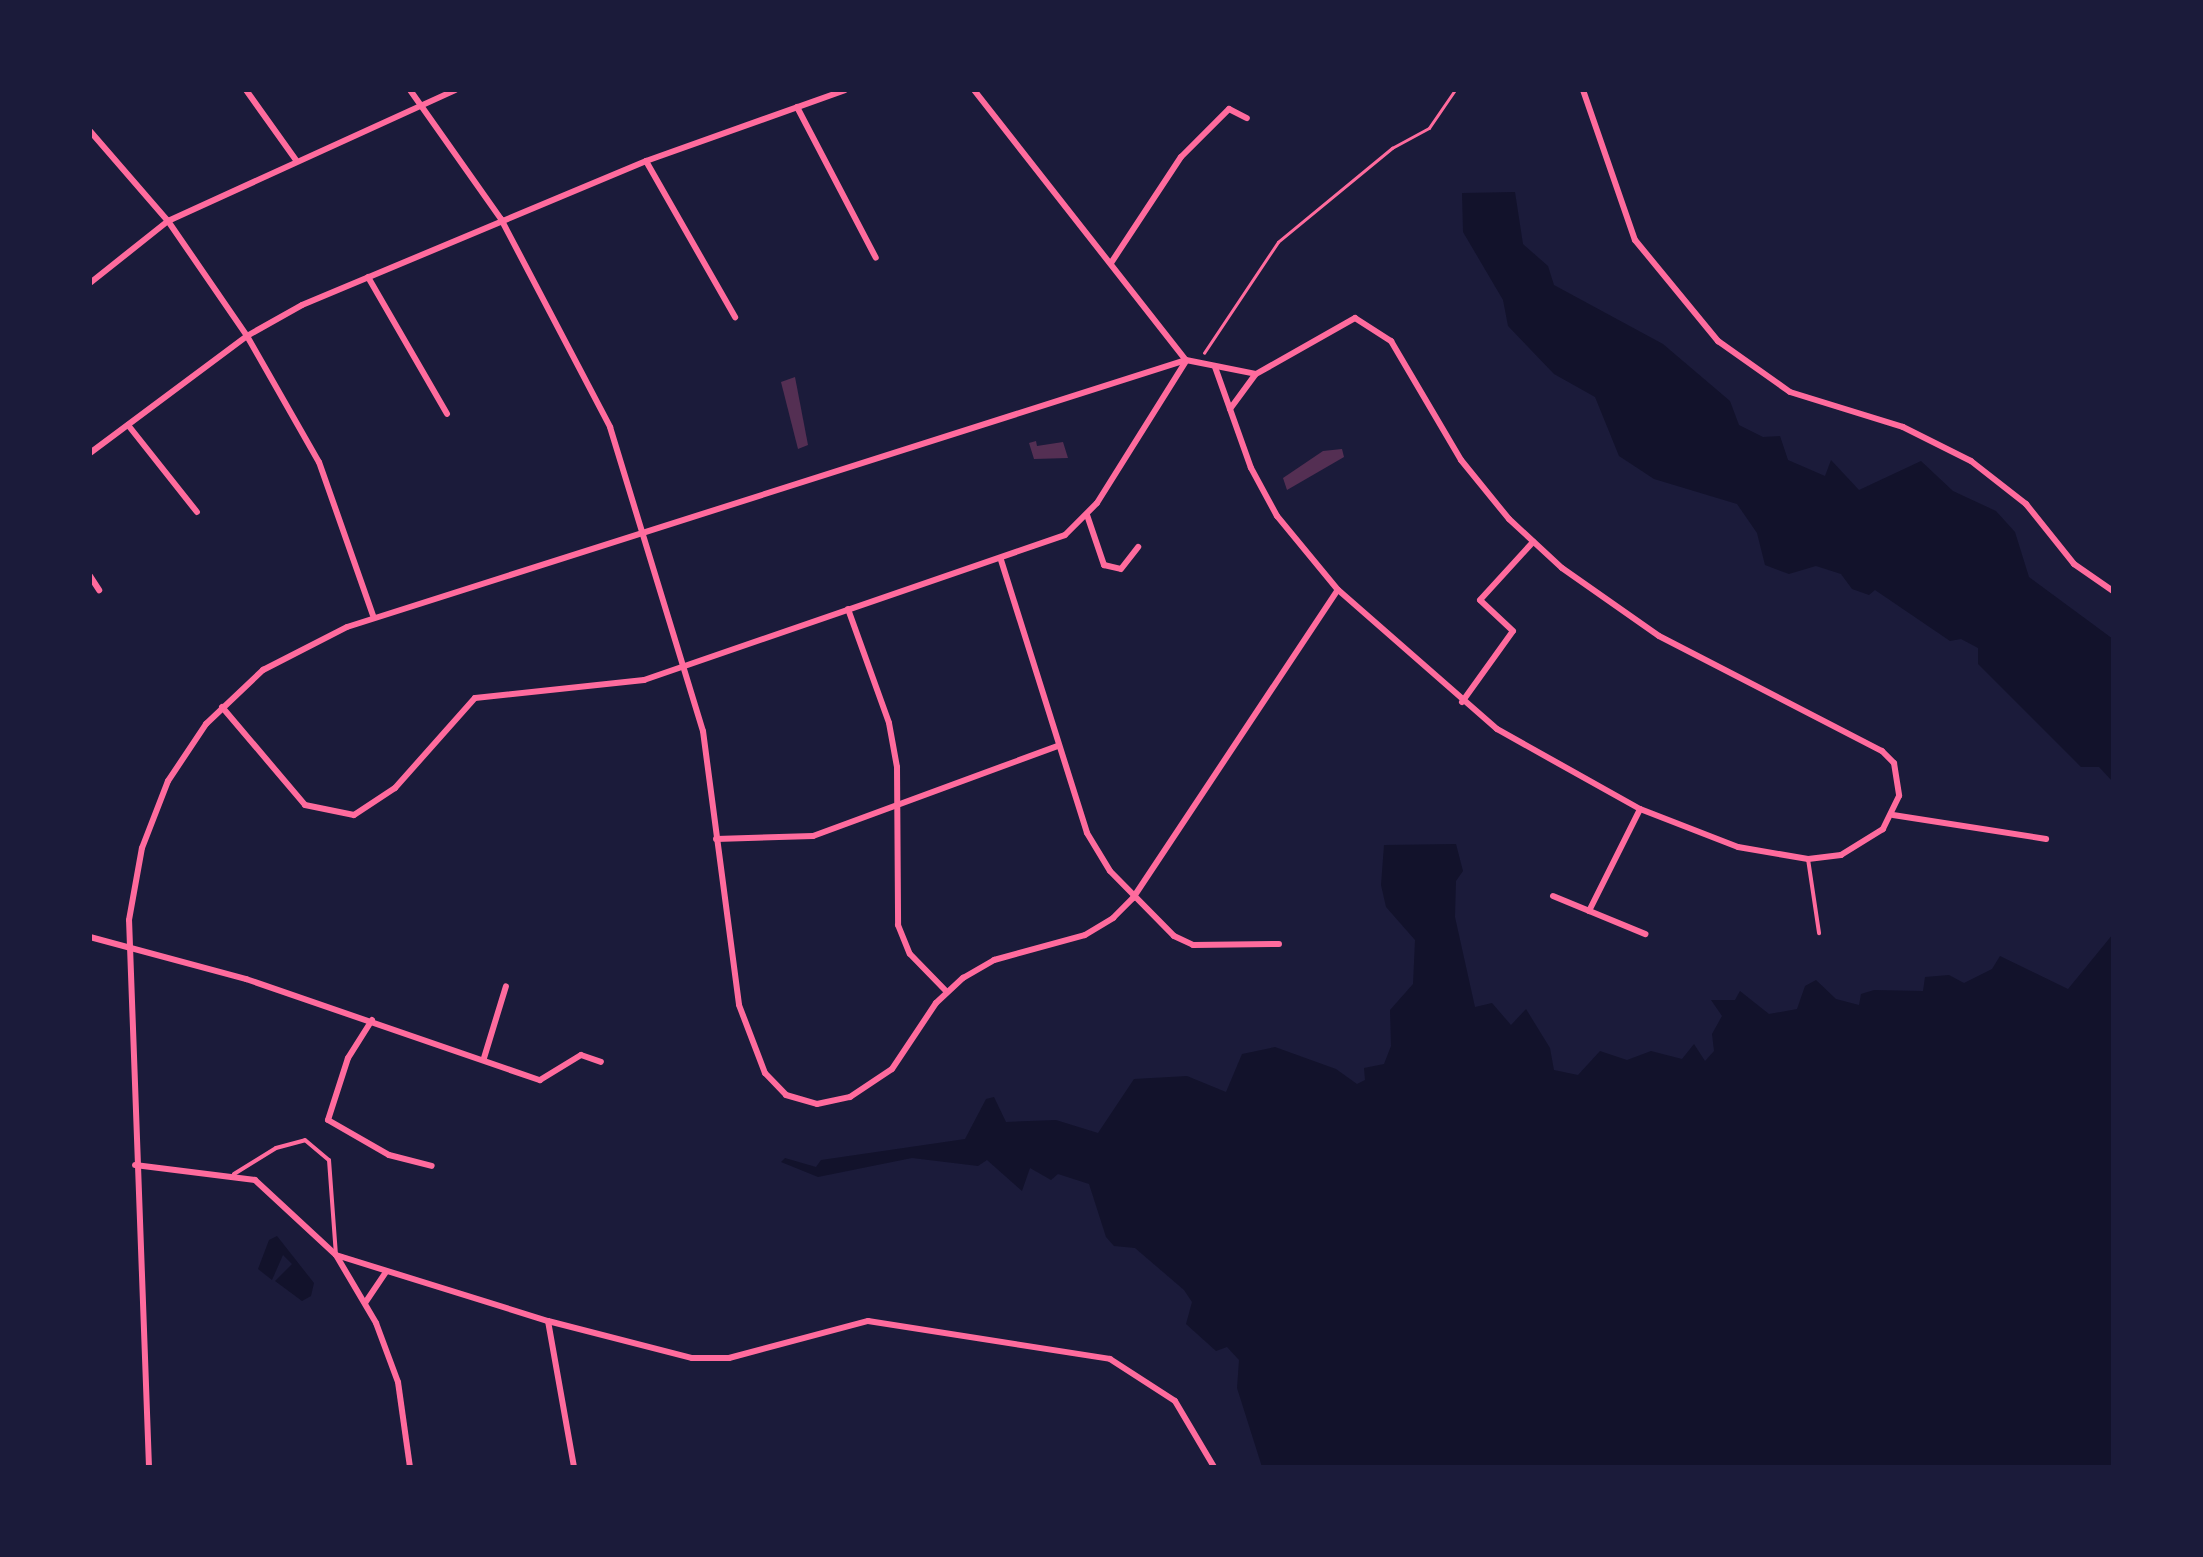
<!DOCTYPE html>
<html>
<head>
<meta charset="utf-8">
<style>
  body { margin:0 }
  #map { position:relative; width:2203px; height:1557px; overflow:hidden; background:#1b1b3a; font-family:"Varela Round",sans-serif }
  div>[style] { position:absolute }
  .water>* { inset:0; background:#12122b }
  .building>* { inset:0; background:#542f53 }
  .path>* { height:2.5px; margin:-1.25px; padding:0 1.25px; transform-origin:1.25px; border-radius:1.25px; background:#ff6b9d }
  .service>* { height:4px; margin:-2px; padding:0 2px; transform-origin:2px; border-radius:2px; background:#ff6b9d }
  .minor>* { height:6px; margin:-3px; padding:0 3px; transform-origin:3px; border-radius:3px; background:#ff6b9d }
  span { translate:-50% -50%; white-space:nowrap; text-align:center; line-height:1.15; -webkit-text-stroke:8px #1b1b3a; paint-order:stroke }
  .frame { position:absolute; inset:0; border:92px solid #1b1b3a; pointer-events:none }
</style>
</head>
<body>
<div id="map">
  <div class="water">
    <div style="clip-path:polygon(1515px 192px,1523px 244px,1548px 266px,1554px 285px,1663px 344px,1730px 401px,1739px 425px,1763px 437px,1780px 436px,1788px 460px,1825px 476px,1831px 460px,1859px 490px,1921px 461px,1953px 491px,1996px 511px,2015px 532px,2029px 577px,2113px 639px,2113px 782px,2099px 767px,2081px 767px,1978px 664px,1978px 648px,1961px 639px,1950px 641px,1875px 590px,1869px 595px,1852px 589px,1841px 574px,1816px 566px,1789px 574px,1765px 565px,1757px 533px,1737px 504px,1654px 479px,1619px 456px,1595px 397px,1554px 374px,1508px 326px,1503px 300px,1463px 232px,1462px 193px)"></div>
    <div style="clip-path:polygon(1456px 844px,1463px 871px,1456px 881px,1455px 917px,1475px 1007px,1492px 1003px,1511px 1025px,1526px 1009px,1550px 1048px,1554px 1070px,1578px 1075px,1600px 1051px,1627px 1060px,1651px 1051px,1682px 1059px,1694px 1044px,1705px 1061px,1714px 1051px,1712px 1034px,1722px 1016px,1711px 1000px,1735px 1000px,1740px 991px,1769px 1014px,1797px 1009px,1805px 986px,1816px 980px,1836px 999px,1859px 1005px,1861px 994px,1874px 990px,1923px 991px,1925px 977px,1949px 975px,1964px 983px,1992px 969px,2000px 956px,2068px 989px,2113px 934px,2113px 1467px,1262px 1467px,1237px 1388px,1239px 1360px,1227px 1347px,1216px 1351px,1186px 1324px,1192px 1302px,1184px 1290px,1135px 1248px,1114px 1246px,1106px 1237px,1089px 1184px,1058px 1174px,1051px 1180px,1030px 1168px,1022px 1191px,987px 1160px,978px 1166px,912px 1158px,818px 1177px,781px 1162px,785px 1158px,816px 1167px,821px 1160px,965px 1139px,986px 1099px,994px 1097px,1006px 1122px,1056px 1120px,1098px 1133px,1134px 1079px,1187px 1076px,1226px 1092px,1242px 1054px,1275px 1047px,1336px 1069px,1357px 1084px,1365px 1080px,1364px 1068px,1384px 1064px,1391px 1046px,1390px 1010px,1413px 984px,1415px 940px,1386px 907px,1381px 885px,1384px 845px)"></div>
    <div style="clip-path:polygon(277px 1236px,314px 1283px,311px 1296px,302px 1301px,275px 1281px,292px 1264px,283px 1255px,272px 1280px,258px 1269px,269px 1240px)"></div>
  </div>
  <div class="building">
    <div style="clip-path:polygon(795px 377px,808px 445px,798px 449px,781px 382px)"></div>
    <div style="clip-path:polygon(1036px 441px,1037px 446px,1063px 442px,1068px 458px,1034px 459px,1029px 443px)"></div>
    <div style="clip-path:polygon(1342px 449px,1344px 457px,1287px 490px,1283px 478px,1323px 451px)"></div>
  </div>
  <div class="path">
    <div style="left:1204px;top:353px;width:133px;rotate:-56.3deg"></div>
    <div style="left:1278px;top:242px;width:148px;rotate:-39.5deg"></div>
    <div style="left:1392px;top:148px;width:42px;rotate:-28.4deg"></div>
    <div style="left:1429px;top:128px;width:46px;rotate:-55.6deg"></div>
  </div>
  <div class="service">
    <div style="left:1808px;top:859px;width:75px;rotate:81.5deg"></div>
    <div style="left:234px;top:1174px;width:49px;rotate:-31.8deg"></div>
    <div style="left:276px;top:1148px;width:30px;rotate:-15deg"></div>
    <div style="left:305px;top:1140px;width:31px;rotate:40deg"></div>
    <div style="left:329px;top:1160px;width:95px;rotate:85.8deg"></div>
  </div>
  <div class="minor">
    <div style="left:246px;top:90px;width:86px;rotate:54.5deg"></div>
    <div style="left:410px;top:90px;width:158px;rotate:54.8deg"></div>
    <div style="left:501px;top:219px;width:235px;rotate:62.3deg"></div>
    <div style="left:610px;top:427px;width:318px;rotate:73deg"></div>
    <div style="left:703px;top:731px;width:276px;rotate:82.5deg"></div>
    <div style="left:739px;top:1005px;width:73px;rotate:69.1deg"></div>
    <div style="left:765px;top:1073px;width:30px;rotate:46deg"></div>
    <div style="left:786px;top:1095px;width:32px;rotate:16deg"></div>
    <div style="left:817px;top:1104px;width:34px;rotate:-12deg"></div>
    <div style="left:850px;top:1097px;width:50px;rotate:-33.7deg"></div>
    <div style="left:892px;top:1069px;width:79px;rotate:-56.3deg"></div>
    <div style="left:936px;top:1003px;width:37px;rotate:-43deg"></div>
    <div style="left:963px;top:978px;width:36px;rotate:-30deg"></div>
    <div style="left:994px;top:960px;width:94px;rotate:-15.4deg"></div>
    <div style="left:1085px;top:935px;width:33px;rotate:-31deg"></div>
    <div style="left:1113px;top:918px;width:28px;rotate:-45deg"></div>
    <div style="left:1133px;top:898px;width:370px;rotate:-56.4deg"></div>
    <div style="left:974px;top:90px;width:343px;rotate:51.9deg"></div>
    <div style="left:1583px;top:90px;width:159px;rotate:70.9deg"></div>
    <div style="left:1635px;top:240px;width:131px;rotate:50.6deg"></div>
    <div style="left:1718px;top:341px;width:88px;rotate:35.3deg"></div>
    <div style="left:1790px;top:392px;width:118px;rotate:17.2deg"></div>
    <div style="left:1903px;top:427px;width:76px;rotate:26.6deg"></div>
    <div style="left:1971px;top:461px;width:70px;rotate:38deg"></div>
    <div style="left:2026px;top:504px;width:77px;rotate:51.3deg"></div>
    <div style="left:2074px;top:564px;width:47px;rotate:34.7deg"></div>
    <div style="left:797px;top:107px;width:170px;rotate:62.4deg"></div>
    <div style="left:90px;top:131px;width:119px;rotate:49.1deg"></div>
    <div style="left:168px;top:221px;width:140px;rotate:55.5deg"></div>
    <div style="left:247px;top:336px;width:145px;rotate:60.3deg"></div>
    <div style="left:319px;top:462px;width:165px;rotate:70.6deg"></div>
    <div style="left:646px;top:161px;width:180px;rotate:60.3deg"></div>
    <div style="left:1111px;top:263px;width:127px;rotate:-56.6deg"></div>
    <div style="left:1181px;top:157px;width:68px;rotate:-45deg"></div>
    <div style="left:1229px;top:109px;width:20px;rotate:27deg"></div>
    <div style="left:368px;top:277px;width:158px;rotate:60deg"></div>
    <div style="left:90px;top:283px;width:100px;rotate:-38.5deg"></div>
    <div style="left:168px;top:221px;width:315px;rotate:-24.5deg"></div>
    <div style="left:1230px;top:409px;width:42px;rotate:-53.7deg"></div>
    <div style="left:128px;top:425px;width:111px;rotate:51.6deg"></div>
    <div style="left:90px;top:453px;width:196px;rotate:-36.7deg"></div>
    <div style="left:247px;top:336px;width:63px;rotate:-29.4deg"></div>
    <div style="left:302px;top:305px;width:373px;rotate:-22.7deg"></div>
    <div style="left:646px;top:161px;width:211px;rotate:-19.6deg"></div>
    <div style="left:1087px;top:515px;width:53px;rotate:71.2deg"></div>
    <div style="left:1104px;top:565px;width:17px;rotate:13deg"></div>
    <div style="left:1121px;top:569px;width:28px;rotate:-52deg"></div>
    <div style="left:1001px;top:560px;width:286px;rotate:72.5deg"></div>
    <div style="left:1087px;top:833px;width:44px;rotate:58.8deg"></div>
    <div style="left:1110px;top:871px;width:91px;rotate:45.4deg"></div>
    <div style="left:1174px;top:936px;width:21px;rotate:25deg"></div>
    <div style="left:1193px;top:945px;width:86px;rotate:-0.7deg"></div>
    <div style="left:90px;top:576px;width:17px;rotate:57deg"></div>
    <div style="left:848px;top:609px;width:121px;rotate:70.2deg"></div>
    <div style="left:889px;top:723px;width:45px;rotate:79.7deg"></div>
    <div style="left:897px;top:767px;width:158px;rotate:89.6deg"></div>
    <div style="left:898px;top:925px;width:31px;rotate:68deg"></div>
    <div style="left:910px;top:954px;width:52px;rotate:45.8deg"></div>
    <div style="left:1462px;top:702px;width:87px;rotate:-54.3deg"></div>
    <div style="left:1513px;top:631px;width:45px;rotate:-136.8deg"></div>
    <div style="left:1480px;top:600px;width:79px;rotate:-47.6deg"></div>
    <div style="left:222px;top:707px;width:128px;rotate:49.7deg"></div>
    <div style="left:305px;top:805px;width:50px;rotate:11.5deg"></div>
    <div style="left:354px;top:815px;width:49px;rotate:-33.4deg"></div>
    <div style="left:395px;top:788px;width:120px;rotate:-48.4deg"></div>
    <div style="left:475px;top:698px;width:170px;rotate:-6.1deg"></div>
    <div style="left:644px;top:680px;width:445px;rotate:-19deg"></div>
    <div style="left:1065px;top:535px;width:45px;rotate:-45deg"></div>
    <div style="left:1097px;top:503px;width:168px;rotate:-57.9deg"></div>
    <div style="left:1893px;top:815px;width:155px;rotate:8.9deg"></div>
    <div style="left:716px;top:839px;width:97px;rotate:-1.8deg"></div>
    <div style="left:813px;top:836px;width:261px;rotate:-20.2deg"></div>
    <div style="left:1553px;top:896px;width:100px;rotate:22.4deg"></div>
    <div style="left:1589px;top:911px;width:114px;rotate:-63.4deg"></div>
    <div style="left:90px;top:937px;width:162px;rotate:15.1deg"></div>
    <div style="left:246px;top:979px;width:311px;rotate:19deg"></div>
    <div style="left:540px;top:1080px;width:48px;rotate:-31.4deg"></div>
    <div style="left:581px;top:1055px;width:21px;rotate:19deg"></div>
    <div style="left:372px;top:1020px;width:45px;rotate:122.3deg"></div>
    <div style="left:348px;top:1058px;width:65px;rotate:107.9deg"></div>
    <div style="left:328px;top:1120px;width:70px;rotate:29.8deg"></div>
    <div style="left:389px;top:1155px;width:44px;rotate:14.3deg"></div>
    <div style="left:484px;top:1058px;width:75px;rotate:-73deg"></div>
    <div style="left:135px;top:1165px;width:121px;rotate:7.1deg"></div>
    <div style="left:255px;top:1180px;width:110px;rotate:42.8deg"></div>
    <div style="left:336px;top:1255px;width:79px;rotate:59.5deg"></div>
    <div style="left:376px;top:1323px;width:63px;rotate:69.6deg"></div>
    <div style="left:398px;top:1382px;width:86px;rotate:82deg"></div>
    <div style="left:336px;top:1255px;width:222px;rotate:17.3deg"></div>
    <div style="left:548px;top:1321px;width:149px;rotate:14.4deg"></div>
    <div style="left:692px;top:1358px;width:37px"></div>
    <div style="left:729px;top:1358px;width:144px;rotate:-14.9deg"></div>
    <div style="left:868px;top:1321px;width:245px;rotate:8.9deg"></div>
    <div style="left:1110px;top:1359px;width:77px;rotate:32.9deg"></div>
    <div style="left:1175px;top:1401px;width:77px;rotate:59.4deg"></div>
    <div style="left:365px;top:1303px;width:37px;rotate:-56deg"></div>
    <div style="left:548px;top:1321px;width:148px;rotate:79.9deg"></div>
    <div style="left:149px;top:1467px;width:547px;rotate:-92.09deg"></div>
    <div style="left:129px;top:920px;width:73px;rotate:-79.8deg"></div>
    <div style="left:142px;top:848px;width:72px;rotate:-68.8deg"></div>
    <div style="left:168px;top:781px;width:69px;rotate:-56.3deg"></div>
    <div style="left:206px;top:724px;width:79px;rotate:-43.5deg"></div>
    <div style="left:263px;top:670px;width:94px;rotate:-27.1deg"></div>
    <div style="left:347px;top:627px;width:880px;rotate:-17.65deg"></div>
    <div style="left:1186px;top:360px;width:71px;rotate:11.3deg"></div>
    <div style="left:1256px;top:374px;width:114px;rotate:-29.5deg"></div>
    <div style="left:1355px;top:318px;width:43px;rotate:32.6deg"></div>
    <div style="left:1391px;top:341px;width:138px;rotate:59.5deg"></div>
    <div style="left:1461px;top:460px;width:76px;rotate:50.9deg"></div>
    <div style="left:1509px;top:519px;width:72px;rotate:42.8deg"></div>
    <div style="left:1562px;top:568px;width:118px;rotate:35deg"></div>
    <div style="left:1659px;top:636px;width:251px;rotate:27.3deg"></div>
    <div style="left:1882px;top:751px;width:17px;rotate:45deg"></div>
    <div style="left:1894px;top:763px;width:33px;rotate:81deg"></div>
    <div style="left:1899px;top:796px;width:37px;rotate:116deg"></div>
    <div style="left:1883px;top:829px;width:49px;rotate:148.2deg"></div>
    <div style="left:1841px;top:855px;width:33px;rotate:173deg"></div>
    <div style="left:1808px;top:859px;width:71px;rotate:-170.3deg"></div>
    <div style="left:1738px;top:847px;width:105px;rotate:-158.8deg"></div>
    <div style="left:1640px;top:809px;width:164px;rotate:-150.8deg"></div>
    <div style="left:1497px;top:729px;width:211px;rotate:-138.8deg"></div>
    <div style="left:1338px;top:590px;width:96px;rotate:-129.5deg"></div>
    <div style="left:1277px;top:516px;width:55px;rotate:-118.4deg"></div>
    <div style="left:1251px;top:468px;width:107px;rotate:-109.6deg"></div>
  </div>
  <div class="frame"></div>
</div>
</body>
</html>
